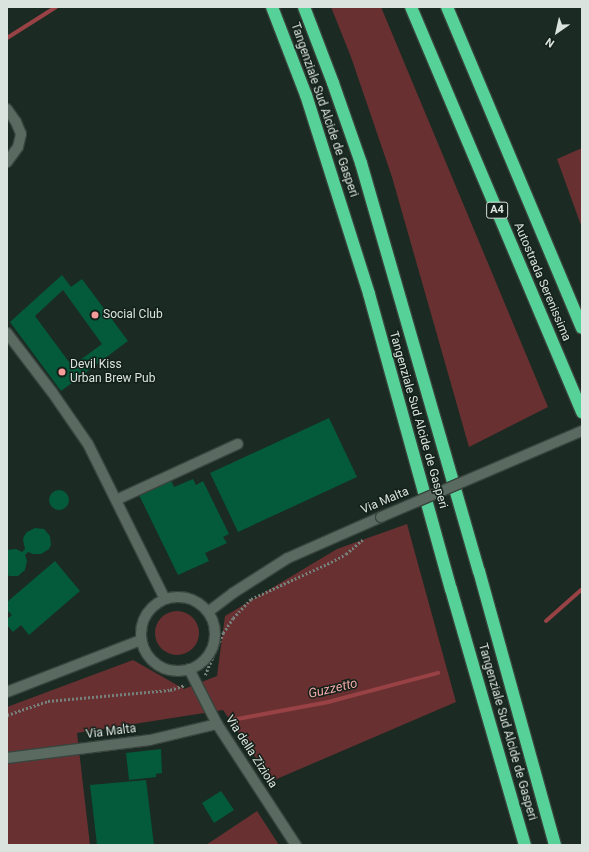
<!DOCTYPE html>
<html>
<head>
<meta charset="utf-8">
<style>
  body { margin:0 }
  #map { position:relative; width:589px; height:852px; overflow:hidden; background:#1b2a22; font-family:Roboto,sans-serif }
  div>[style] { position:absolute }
  .green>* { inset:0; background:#683031 }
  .round { border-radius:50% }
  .stream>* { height:4px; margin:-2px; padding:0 2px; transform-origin:2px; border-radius:2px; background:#994245 }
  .building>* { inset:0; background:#035b3b }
  .path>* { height:2.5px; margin-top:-1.25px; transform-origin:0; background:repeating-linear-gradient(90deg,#75817a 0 2px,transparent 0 4px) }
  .roads { filter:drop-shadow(1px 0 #38443d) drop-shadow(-1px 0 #38443d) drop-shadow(0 1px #38443d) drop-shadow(0 -1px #38443d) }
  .minor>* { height:10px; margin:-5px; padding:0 5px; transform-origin:5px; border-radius:5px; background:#5a6a61 }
  .minor>.ring { margin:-5px; padding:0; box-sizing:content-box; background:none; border:10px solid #5a6a61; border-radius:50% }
  .highway>* { height:12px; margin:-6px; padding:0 6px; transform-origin:6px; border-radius:6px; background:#56d299 }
  .bridges { filter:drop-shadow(1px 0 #38443d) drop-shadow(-1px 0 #38443d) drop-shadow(0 1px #38443d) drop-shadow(0 -1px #38443d) }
  .minor-bridge>* { height:10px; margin:-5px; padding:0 5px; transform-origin:5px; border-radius:5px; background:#5a6a61 }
  .dots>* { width:11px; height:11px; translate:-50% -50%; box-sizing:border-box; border:2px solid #122019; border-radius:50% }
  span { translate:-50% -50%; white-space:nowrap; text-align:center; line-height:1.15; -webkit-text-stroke:3px #122019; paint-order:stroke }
  .shield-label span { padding:1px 3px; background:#122019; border:1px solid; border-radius:3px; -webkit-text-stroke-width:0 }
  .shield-label { font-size:11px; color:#dae3dd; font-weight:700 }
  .street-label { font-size:12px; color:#dae3dd }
  .poi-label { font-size:12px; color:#dae3dd }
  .left { translate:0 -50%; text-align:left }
  .water-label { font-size:13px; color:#f2a8a7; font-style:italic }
  .frame { position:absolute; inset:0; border:8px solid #dae3dd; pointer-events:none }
  .north { position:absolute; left:537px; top:12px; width:40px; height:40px; -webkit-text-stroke:3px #122019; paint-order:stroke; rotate:214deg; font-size:11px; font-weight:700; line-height:16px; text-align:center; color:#dae3dd }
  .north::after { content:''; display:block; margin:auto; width:14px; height:18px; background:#dae3dd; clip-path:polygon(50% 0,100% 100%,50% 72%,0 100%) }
</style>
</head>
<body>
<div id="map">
  <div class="green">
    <div style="clip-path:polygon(331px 7px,381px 7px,548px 407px,469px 447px,392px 177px,351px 57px)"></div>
    <div style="clip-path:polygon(582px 148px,582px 228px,557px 159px)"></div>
    <div style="clip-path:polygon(407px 524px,456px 702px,272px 781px,223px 710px,77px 733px,90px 845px,7px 845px,7px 707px,133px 660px,184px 689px,217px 676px,225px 616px,337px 549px)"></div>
    <div class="round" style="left:155px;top:611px;width:44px;height:44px"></div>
    <div style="clip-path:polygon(257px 811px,279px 845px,206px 845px)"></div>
  </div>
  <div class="stream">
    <div style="left:7px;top:38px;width:58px;rotate:-32.3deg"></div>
    <div style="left:546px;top:621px;width:48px;rotate:-41.6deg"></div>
    <div style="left:232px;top:720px;width:98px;rotate:-10.6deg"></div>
    <div style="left:328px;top:702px;width:114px;rotate:-14.8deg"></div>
  </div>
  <div class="building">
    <div style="clip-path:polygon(evenodd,62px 275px,71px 287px,82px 279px,128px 341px,61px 391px,10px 322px,62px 275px,63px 290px,102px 344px,72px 366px,35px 316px,63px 290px)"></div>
    <div style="clip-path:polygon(329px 418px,357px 477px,238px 532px,210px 473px)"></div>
    <div style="clip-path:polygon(193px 479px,196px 485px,203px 481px,229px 534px,223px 537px,227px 543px,205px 553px,209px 561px,178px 575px,139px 495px,171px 480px,174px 487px)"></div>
    <div class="round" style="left:49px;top:490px;width:20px;height:20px"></div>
    <div style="clip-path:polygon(35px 528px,44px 529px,50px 536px,51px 545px,49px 549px,41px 554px,33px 554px,28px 552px,25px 555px,27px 561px,25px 570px,18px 576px,9px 576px,7px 574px,7px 550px,16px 549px,22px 552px,25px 549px,23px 540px,24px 536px,27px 532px)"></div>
    <div style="clip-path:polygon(55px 561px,80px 591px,29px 635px,21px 625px,13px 632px,7px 625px,7px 619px,12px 615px,7px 610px,7px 602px)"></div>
    <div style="clip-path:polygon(161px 749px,162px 773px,156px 774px,156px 777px,129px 780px,126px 753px)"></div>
    <div style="clip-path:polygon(146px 780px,154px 845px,97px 845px,90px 785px)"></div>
    <div style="clip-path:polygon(221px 791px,234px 810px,214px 823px,202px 803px)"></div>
  </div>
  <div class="path">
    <div style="left:205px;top:675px;width:46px;rotate:-66.8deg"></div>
    <div style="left:223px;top:633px;width:18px;rotate:-56deg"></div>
    <div style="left:233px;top:618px;width:26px;rotate:-47deg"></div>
    <div style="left:251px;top:599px;width:88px;rotate:-24.8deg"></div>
    <div style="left:331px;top:562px;width:17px;rotate:-28deg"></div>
    <div style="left:346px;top:554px;width:23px;rotate:-41deg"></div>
    <div style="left:7px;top:715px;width:43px;rotate:-18.9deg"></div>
    <div style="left:48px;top:701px;width:122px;rotate:-5.2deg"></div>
    <div style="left:170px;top:690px;width:16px;rotate:-18deg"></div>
  </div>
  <div class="roads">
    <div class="minor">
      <div style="left:7px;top:109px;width:16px;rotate:55deg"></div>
      <div style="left:16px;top:122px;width:13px;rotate:67deg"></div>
      <div style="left:21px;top:134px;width:13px;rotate:103deg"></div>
      <div style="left:18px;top:147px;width:19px;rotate:126deg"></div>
      <div style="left:7px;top:333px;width:74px;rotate:52.7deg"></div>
      <div style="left:52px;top:392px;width:63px;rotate:55.3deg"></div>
      <div style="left:88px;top:444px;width:173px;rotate:63.6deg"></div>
      <div style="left:116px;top:500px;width:134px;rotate:-24.7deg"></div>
      <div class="ring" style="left:141px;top:597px;width:64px;height:64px"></div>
      <div style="left:208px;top:612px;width:31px;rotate:-37deg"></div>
      <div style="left:233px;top:593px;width:65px;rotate:-32.5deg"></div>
      <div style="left:288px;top:558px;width:102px;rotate:-23.8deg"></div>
      <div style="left:189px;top:669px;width:62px;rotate:63deg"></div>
      <div style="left:217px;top:724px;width:145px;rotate:56.9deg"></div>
      <div style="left:7px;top:692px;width:144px;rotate:-21.2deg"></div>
      <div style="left:7px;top:758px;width:144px;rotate:-7.2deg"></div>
      <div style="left:150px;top:740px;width:69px;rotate:-13.4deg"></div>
    </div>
    <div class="highway">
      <div style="left:272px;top:7px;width:94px;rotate:68.9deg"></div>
      <div style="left:306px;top:95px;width:209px;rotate:72.4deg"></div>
      <div style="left:369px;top:294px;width:306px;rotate:74.5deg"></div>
      <div style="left:451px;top:589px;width:266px;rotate:73.9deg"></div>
      <div style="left:304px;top:7px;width:81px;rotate:69.1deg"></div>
      <div style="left:333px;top:83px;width:85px;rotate:70.7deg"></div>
      <div style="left:361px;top:163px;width:425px;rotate:73.9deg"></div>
      <div style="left:479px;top:571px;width:284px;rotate:74.5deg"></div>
      <div style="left:411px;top:7px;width:440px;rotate:67.1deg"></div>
      <div style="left:447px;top:7px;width:348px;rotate:67.2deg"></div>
    </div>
  </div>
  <div class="bridges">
    <div class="minor-bridge">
      <div style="left:381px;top:517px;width:219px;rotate:-23.2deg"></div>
    </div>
  </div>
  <div class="dots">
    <div style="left:95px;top:315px;background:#f59b9a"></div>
    <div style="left:62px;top:372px;background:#f59b9a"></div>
  </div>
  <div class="shield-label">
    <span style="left:497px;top:210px">A4</span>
  </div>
  <div class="street-label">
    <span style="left:324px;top:110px;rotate:71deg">Tangenziale Sud Alcide de Gasperi</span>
    <span style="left:542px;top:282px;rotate:67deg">Autostrada Serenissima</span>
    <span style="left:418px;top:420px;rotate:74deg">Tangenziale Sud Alcide de Gasperi</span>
    <span style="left:385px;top:501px;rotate:-23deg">Via Malta</span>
    <span style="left:111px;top:732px;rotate:-7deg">Via Malta</span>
    <span style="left:507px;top:732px;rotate:74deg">Tangenziale Sud Alcide de Gasperi</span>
    <span style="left:251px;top:752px;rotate:57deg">Via della Ziziola</span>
  </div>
  <div class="poi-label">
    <span class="left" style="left:103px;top:315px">Social Club</span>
    <span class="left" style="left:70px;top:372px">Devil Kiss<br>Urban Brew Pub</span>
  </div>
  <div class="water-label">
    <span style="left:333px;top:689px;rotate:-13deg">Guzzetto</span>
  </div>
  <div class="frame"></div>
  <div class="north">N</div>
</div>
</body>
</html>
